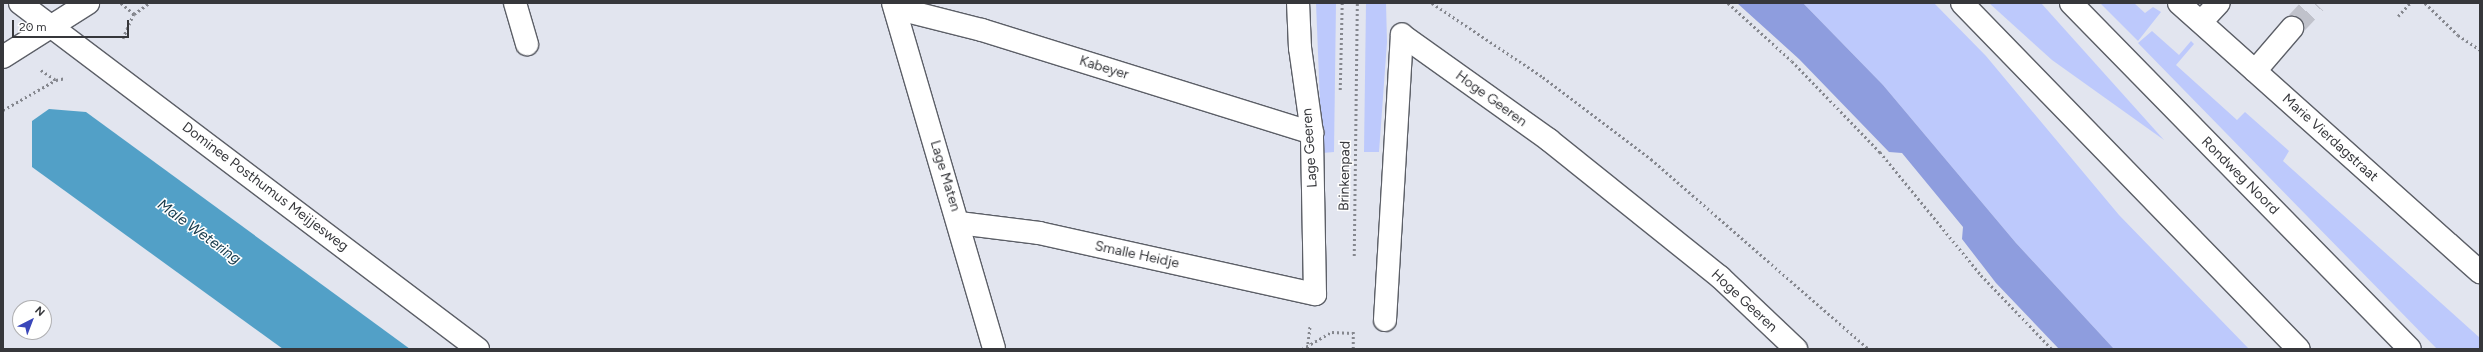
<!DOCTYPE html>
<html>
<head>
<meta charset="utf-8">
<style>
  body { margin:0 }
  #map { position:relative; width:2483px; height:352px; overflow:hidden; background:#e2e5ef; font-family:Figtree,sans-serif }
  div>[style] { position:absolute }
  .green>* { inset:0; background:#bdc9fc }
  .forest>* { inset:0; background:#8e9dde }
  .water>* { inset:0; background:#52a0c7 }
  .minor-tunnel>* { height:22px; margin-top:-11px; transform-origin:0; background:repeating-linear-gradient(90deg,#c0c2cb 0 22px,transparent 0 33px) }
  .path>* { height:2.5px; margin-top:-1.25px; transform-origin:0; background:repeating-linear-gradient(90deg,#85878e 0 2px,transparent 0 5px) }
  .roads { filter:drop-shadow(1px 0 #5c5f67) drop-shadow(-1px 0 #5c5f67) drop-shadow(0 1px #5c5f67) drop-shadow(0 -1px #5c5f67) }
  .minor>* { height:22px; margin:-11px; padding:0 11px; transform-origin:11px; border-radius:11px; background:#fff }
  .major>* { height:22px; margin:-11px; padding:0 11px; transform-origin:11px; border-radius:11px; background:#fff }
  span { translate:-50% -50%; white-space:nowrap; text-align:center; line-height:1.15; -webkit-text-stroke:3px #fff; paint-order:stroke }
  .street-label { font-size:14px; color:#36373b }
  .water-label { font-size:15px; color:#173a4b; font-style:italic }
  .frame { position:absolute; inset:0; border:4px solid #36373b; pointer-events:none }
  .north { position:absolute; left:12px; top:300px; width:40px; height:40px; box-sizing:border-box; background:#fff; border:1px solid #afafb1; border-radius:50%; rotate:42deg; font-size:11px; font-weight:700; line-height:16px; text-align:center; color:#36373b }
  .north::after { content:''; display:block; margin:auto; width:14px; height:18px; background:#3a47ba; clip-path:polygon(50% 0,100% 100%,50% 72%,0 100%) }
  .scale { position:absolute; left:12px; top:20px; width:117px; height:18px; box-sizing:border-box; border:2px solid #36373b; border-top:0; padding-left:5px; font-size:12px; line-height:14px; white-space:nowrap; color:#36373b; -webkit-text-stroke:3px #fff; paint-order:stroke }
</style>
</head>
<body>
<div id="map">
  <div class="green">
    <div style="clip-path:polygon(1316px 3px,1336px 3px,1334px 152px,1322px 153px)"></div>
    <div style="clip-path:polygon(1366px 3px,1386px 3px,1387px 42px,1379px 152px,1364px 152px)"></div>
    <div style="clip-path:polygon(1803px 3px,1934px 3px,1986px 56px,2119px 215px,2249px 349px,2114px 349px,2016px 243px,1883px 85px)"></div>
    <div style="clip-path:polygon(1989px 3px,2041px 3px,2164px 140px,2052px 60px)"></div>
    <div style="clip-path:polygon(2100px 3px,2134px 3px,2145px 13px,2153px 7px,2161px 12px,2138px 41px)"></div>
    <div style="clip-path:polygon(2152px 31px,2179px 55px,2191px 41px,2194px 44px,2176px 65px,2237px 120px,2245px 112px,2289px 151px,2283px 161px,2480px 338px,2480px 349px,2437px 349px,2138px 43px)"></div>
  </div>
  <div class="forest">
    <div style="clip-path:polygon(1737px 3px,1803px 3px,1883px 85px,2016px 243px,2114px 349px,2059px 349px,1996px 283px,1962px 239px,1963px 227px,1902px 153px,1889px 152px,1799px 59px)"></div>
  </div>
  <div class="water">
    <div style="clip-path:polygon(49px 109px,86px 112px,410px 349px,283px 349px,32px 167px,32px 121px)"></div>
  </div>
  <div class="minor-tunnel">
    <div style="left:2292px;top:28px;width:34px;rotate:-47deg"></div>
  </div>
  <div class="path">
    <div style="left:121px;top:3px;width:17px;rotate:40deg"></div>
    <div style="left:134px;top:14px;width:27px;rotate:114deg"></div>
    <div style="left:1432px;top:3px;width:133px;rotate:33.7deg"></div>
    <div style="left:1543px;top:77px;width:136px;rotate:37.2deg"></div>
    <div style="left:1651px;top:159px;width:289px;rotate:41.1deg"></div>
    <div style="left:1728px;top:3px;width:86px;rotate:42.2deg"></div>
    <div style="left:1792px;top:61px;width:127px;rotate:46deg"></div>
    <div style="left:1880px;top:152px;width:159px;rotate:50.6deg"></div>
    <div style="left:1981px;top:275px;width:103px;rotate:46.2deg"></div>
    <div style="left:2425px;top:3px;width:46px;rotate:44.1deg"></div>
    <div style="left:2458px;top:35px;width:27px;rotate:34deg"></div>
    <div style="left:134px;top:14px;width:19px;rotate:-36deg"></div>
    <div style="left:2398px;top:16px;width:18px;rotate:-47deg"></div>
    <div style="left:41px;top:70px;width:18px;rotate:34deg"></div>
    <div style="left:1340px;top:90px;width:87px;rotate:-88.7deg"></div>
    <div style="left:3px;top:110px;width:61px;rotate:-29.5deg"></div>
    <div style="left:56px;top:80px;width:10px;rotate:-11deg"></div>
    <div style="left:1354px;top:256px;width:253px;rotate:-89.3deg"></div>
    <div style="left:1302px;top:349px;width:34px;rotate:-30deg"></div>
    <div style="left:1332px;top:332px;width:21px;rotate:3deg"></div>
    <div style="left:1307px;top:349px;width:23px;rotate:-83deg"></div>
    <div style="left:1353px;top:349px;width:20px;rotate:-90deg"></div>
  </div>
  <div class="roads">
    <div class="minor">
      <div style="left:20px;top:3px;width:574px;rotate:37.07deg"></div>
      <div style="left:515px;top:3px;width:43px;rotate:73.7deg"></div>
      <div style="left:893px;top:3px;width:360px;rotate:73.7deg"></div>
      <div style="left:2179px;top:3px;width:404px;rotate:41.8deg"></div>
      <div style="left:895px;top:8px;width:90px;rotate:14.2deg"></div>
      <div style="left:982px;top:30px;width:346px;rotate:17.3deg"></div>
      <div style="left:2201px;top:22px;width:26px;rotate:-47deg"></div>
      <div style="left:3px;top:57px;width:101px;rotate:-32.4deg"></div>
      <div style="left:2255px;top:71px;width:57px;rotate:-49.3deg"></div>
      <div style="left:959px;top:223px;width:81px;rotate:7.1deg"></div>
      <div style="left:1039px;top:233px;width:283px;rotate:12.5deg"></div>
      <div style="left:1315px;top:294px;width:161px;rotate:-91.1deg"></div>
      <div style="left:1312px;top:133px;width:86px;rotate:-98deg"></div>
      <div style="left:1300px;top:48px;width:45px;rotate:-92.5deg"></div>
      <div style="left:1385px;top:320px;width:286px;rotate:-86.6deg"></div>
      <div style="left:1402px;top:35px;width:181px;rotate:35.5deg"></div>
      <div style="left:1549px;top:140px;width:219px;rotate:38.7deg"></div>
      <div style="left:1720px;top:277px;width:105px;rotate:43.5deg"></div>
    </div>
    <div class="major">
      <div style="left:1962px;top:3px;width:483px;rotate:45.8deg"></div>
      <div style="left:2071px;top:3px;width:484px;rotate:45.6deg"></div>
    </div>
  </div>
  <div class="street-label">
    <span style="left:1104px;top:68px;rotate:17deg">Kabeyer</span>
    <span style="left:1491px;top:99px;rotate:36deg">Hoge Geeren</span>
    <span style="left:2330px;top:138px;rotate:42deg">Marie Vierdagstraat</span>
    <span style="left:1310px;top:148px;rotate:-94deg">Lage Geeren</span>
    <span style="left:945px;top:176px;rotate:73deg">Lage Maten</span>
    <span style="left:1345px;top:176px;rotate:-89deg">Brinkenpad</span>
    <span style="left:2240px;top:176px;rotate:45deg">Rondweg Noord</span>
    <span style="left:265px;top:187px;rotate:37deg">Dominee Posthumus Meijjesweg</span>
    <span style="left:1137px;top:255px;rotate:12deg">Smalle Heidje</span>
    <span style="left:1744px;top:301px;rotate:43deg">Hoge Geeren</span>
  </div>
  <div class="water-label">
    <span style="left:199px;top:232px;rotate:36deg">Male Wetering</span>
  </div>
  <div class="frame"></div>
  <div class="north">N</div>
  <div class="scale">20 m</div>
</div>
</body>
</html>
